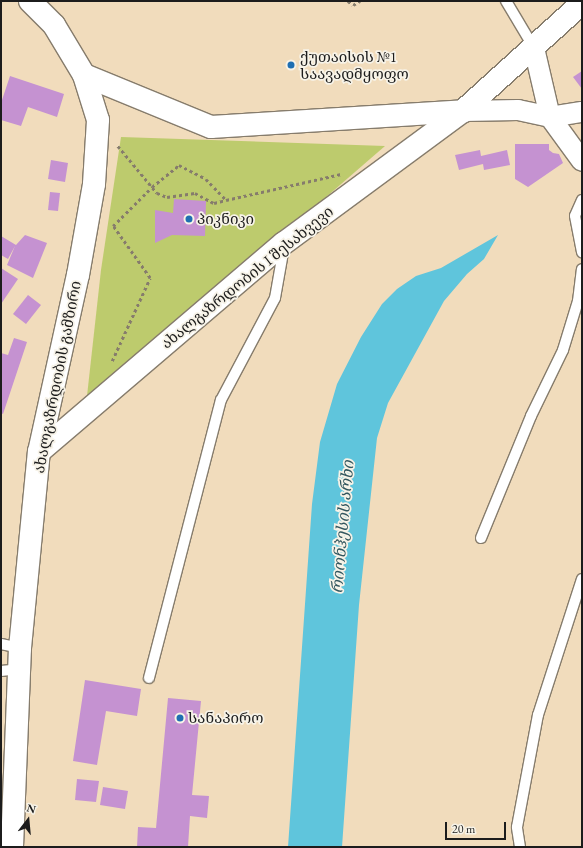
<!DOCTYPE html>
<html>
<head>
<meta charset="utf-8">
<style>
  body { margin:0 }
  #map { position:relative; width:583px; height:848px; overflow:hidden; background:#f1dcbc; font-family:"EB Garamond","Noto Serif Georgian",serif }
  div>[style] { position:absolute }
  .green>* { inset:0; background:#bdcb6d }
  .water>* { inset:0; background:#5fc5dc }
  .building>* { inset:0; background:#c592d1 }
  .path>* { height:2.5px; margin-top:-1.25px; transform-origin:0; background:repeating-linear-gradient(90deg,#867c6c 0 3px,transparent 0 6px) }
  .roads { filter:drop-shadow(1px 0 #867c6c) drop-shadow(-1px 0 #867c6c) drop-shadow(0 1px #867c6c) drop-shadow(0 -1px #867c6c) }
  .lane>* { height:10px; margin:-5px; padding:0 5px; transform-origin:5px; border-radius:5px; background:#fff }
  .street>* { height:20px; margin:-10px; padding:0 10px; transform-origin:10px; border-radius:10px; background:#fff }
  .secondary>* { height:22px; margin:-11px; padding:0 11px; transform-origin:11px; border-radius:11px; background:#fff }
  .primary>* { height:22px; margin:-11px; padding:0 11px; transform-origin:11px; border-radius:11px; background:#fff }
  .dots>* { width:11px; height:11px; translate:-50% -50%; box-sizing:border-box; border:2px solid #f7f3e8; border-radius:50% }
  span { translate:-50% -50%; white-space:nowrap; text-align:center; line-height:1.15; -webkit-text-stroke:3.5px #f7f3e8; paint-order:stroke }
  .poi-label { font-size:15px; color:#1c1c1c }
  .left { translate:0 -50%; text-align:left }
  .street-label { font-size:15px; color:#1c1c1c }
  .water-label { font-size:16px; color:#33575f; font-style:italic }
  .frame { position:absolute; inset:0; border:2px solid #1c1c1c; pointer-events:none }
  .north { position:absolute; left:8px; top:800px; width:40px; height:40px; -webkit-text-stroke:3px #f7f3e8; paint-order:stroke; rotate:16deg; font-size:11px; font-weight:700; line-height:16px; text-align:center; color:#1c1c1c }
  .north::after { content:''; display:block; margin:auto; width:14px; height:18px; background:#1c1c1c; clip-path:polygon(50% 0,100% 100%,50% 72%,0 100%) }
  .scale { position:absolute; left:445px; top:822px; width:61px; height:18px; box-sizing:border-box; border:2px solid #1c1c1c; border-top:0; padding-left:5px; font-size:12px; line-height:14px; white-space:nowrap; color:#1c1c1c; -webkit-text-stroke:3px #f7f3e8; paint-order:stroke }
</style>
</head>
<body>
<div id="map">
  <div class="green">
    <div style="clip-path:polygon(121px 137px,385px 146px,86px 405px,101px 270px)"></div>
  </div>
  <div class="water">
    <div style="clip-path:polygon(498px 235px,484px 259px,467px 274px,444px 301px,388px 403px,377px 438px,359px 605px,342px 847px,288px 847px,312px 504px,320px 442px,337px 384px,361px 337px,382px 304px,397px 289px,416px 276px,441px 268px)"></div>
  </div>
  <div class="building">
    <div style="clip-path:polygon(582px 71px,582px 89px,573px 77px)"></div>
    <div style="clip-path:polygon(10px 76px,64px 94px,57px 117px,28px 107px,21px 126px,1px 120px,1px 103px)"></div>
    <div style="clip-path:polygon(515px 144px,549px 144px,549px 150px,553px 153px,559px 154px,563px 163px,528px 187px,515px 179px)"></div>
    <div style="clip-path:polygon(480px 150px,481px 156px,507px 150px,510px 165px,484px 170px,483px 164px,459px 170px,455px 155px)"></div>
    <div style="clip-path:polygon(51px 160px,68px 163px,65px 182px,48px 179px)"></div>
    <div style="clip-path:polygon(50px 192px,60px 193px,58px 211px,48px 210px)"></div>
    <div style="clip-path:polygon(174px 199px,206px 201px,205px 236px,172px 235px,155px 243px,155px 210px,173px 213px)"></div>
    <div style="clip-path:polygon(25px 235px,47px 243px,33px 278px,7px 265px,15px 246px,8px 259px,1px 255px,1px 236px,16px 245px)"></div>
    <div style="clip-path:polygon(1px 268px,18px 279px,1px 304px)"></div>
    <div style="clip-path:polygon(28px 295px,41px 305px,26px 324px,13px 314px)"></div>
    <div style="clip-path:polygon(14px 338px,27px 342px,3px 414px,1px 413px,1px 353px,8px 355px)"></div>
    <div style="clip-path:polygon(85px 680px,141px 689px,137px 716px,106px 711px,97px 765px,73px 761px)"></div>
    <div style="clip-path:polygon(168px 698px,201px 701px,192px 795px,209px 796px,207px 818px,190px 816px,188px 847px,137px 847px,138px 827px,156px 828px)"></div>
    <div style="clip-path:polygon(77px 779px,99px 781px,96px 802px,75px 800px)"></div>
    <div style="clip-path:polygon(103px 787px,128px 791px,125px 809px,100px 805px)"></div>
  </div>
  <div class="path">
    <div style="left:348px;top:1px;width:6px;rotate:39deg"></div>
    <div style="left:353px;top:5px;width:8px;rotate:-30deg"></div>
    <div style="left:118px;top:146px;width:61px;rotate:50.3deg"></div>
    <div style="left:157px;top:193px;width:11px;rotate:22deg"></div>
    <div style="left:167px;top:197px;width:28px;rotate:-8deg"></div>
    <div style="left:195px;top:193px;width:21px;rotate:28deg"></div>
    <div style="left:214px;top:203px;width:12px;rotate:-14deg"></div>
    <div style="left:112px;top:361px;width:91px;rotate:-65.4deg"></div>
    <div style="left:150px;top:278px;width:64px;rotate:-125.4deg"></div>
    <div style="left:113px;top:226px;width:55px;rotate:-45deg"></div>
    <div style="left:152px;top:187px;width:35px;rotate:-39deg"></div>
    <div style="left:179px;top:165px;width:30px;rotate:27deg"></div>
    <div style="left:206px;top:179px;width:29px;rotate:46deg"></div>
    <div style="left:226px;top:200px;width:118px;rotate:-12.7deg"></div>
  </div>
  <div class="roads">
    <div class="lane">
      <div style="left:506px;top:1px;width:55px;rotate:59.2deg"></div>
      <div style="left:582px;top:200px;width:17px;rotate:114deg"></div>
      <div style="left:575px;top:216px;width:37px;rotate:79deg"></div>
      <div style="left:481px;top:538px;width:132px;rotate:-67.7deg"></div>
      <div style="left:531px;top:416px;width:73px;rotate:-64.1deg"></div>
      <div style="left:563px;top:350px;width:51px;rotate:-73deg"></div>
      <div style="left:578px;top:301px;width:32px;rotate:-83deg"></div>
      <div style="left:1px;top:644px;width:19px;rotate:12deg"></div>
      <div style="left:1px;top:671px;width:18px;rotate:-6deg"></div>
      <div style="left:149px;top:678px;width:287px;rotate:-75.5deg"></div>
      <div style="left:221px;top:400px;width:115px;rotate:-62.1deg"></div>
      <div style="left:275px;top:298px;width:52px;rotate:-80deg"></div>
      <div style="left:520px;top:847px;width:20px;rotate:-99deg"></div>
      <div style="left:517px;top:827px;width:114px;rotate:-79.4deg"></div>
      <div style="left:538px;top:715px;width:143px;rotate:-72.1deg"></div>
    </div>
    <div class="street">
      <div style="left:534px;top:48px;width:71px;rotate:76.9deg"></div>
      <div style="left:550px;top:117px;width:32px;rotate:-9deg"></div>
      <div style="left:463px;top:111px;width:55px;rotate:-1deg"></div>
      <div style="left:518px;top:110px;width:33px;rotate:12deg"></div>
      <div style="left:550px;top:117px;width:54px;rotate:54deg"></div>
    </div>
    <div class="secondary">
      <div style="left:84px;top:75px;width:137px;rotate:22.3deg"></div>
      <div style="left:211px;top:127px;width:253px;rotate:-3.6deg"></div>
      <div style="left:39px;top:452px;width:322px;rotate:-40.5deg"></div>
      <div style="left:284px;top:243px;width:222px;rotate:-36.4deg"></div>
      <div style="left:463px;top:111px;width:161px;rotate:-42.2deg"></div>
    </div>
    <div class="primary">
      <div style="left:12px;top:847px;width:199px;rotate:-87.7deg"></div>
      <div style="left:20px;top:648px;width:197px;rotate:-84.5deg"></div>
      <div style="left:39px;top:452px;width:181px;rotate:-77.6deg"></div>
      <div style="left:78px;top:275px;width:92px;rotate:-80deg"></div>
      <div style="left:94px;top:184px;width:64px;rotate:-86.4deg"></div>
      <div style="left:98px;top:120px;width:47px;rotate:-107.3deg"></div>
      <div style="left:84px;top:75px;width:58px;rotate:-121deg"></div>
      <div style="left:54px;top:25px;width:34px;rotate:-135deg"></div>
    </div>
  </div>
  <div class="dots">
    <div style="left:291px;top:65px;background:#1f6fb2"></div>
    <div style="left:189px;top:219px;background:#1f6fb2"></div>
    <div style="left:180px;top:718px;background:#1f6fb2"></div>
  </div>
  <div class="poi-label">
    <span class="left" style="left:300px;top:65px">ქუთაისის №1<br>საავადმყოფო</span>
    <span class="left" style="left:197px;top:219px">პიკნიკი</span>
    <span class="left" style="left:188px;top:718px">სანაპირო</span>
  </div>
  <div class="street-label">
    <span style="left:247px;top:277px;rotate:-39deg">ახალგაზრდობის I შესახვევი</span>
    <span style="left:57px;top:377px;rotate:-79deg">ახალგაზრდობის გამზირი</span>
  </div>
  <div class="water-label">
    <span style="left:343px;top:527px;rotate:-85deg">რიონჰესის არხი</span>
  </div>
  <div class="frame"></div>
  <div class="north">N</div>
  <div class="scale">20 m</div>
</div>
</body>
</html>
